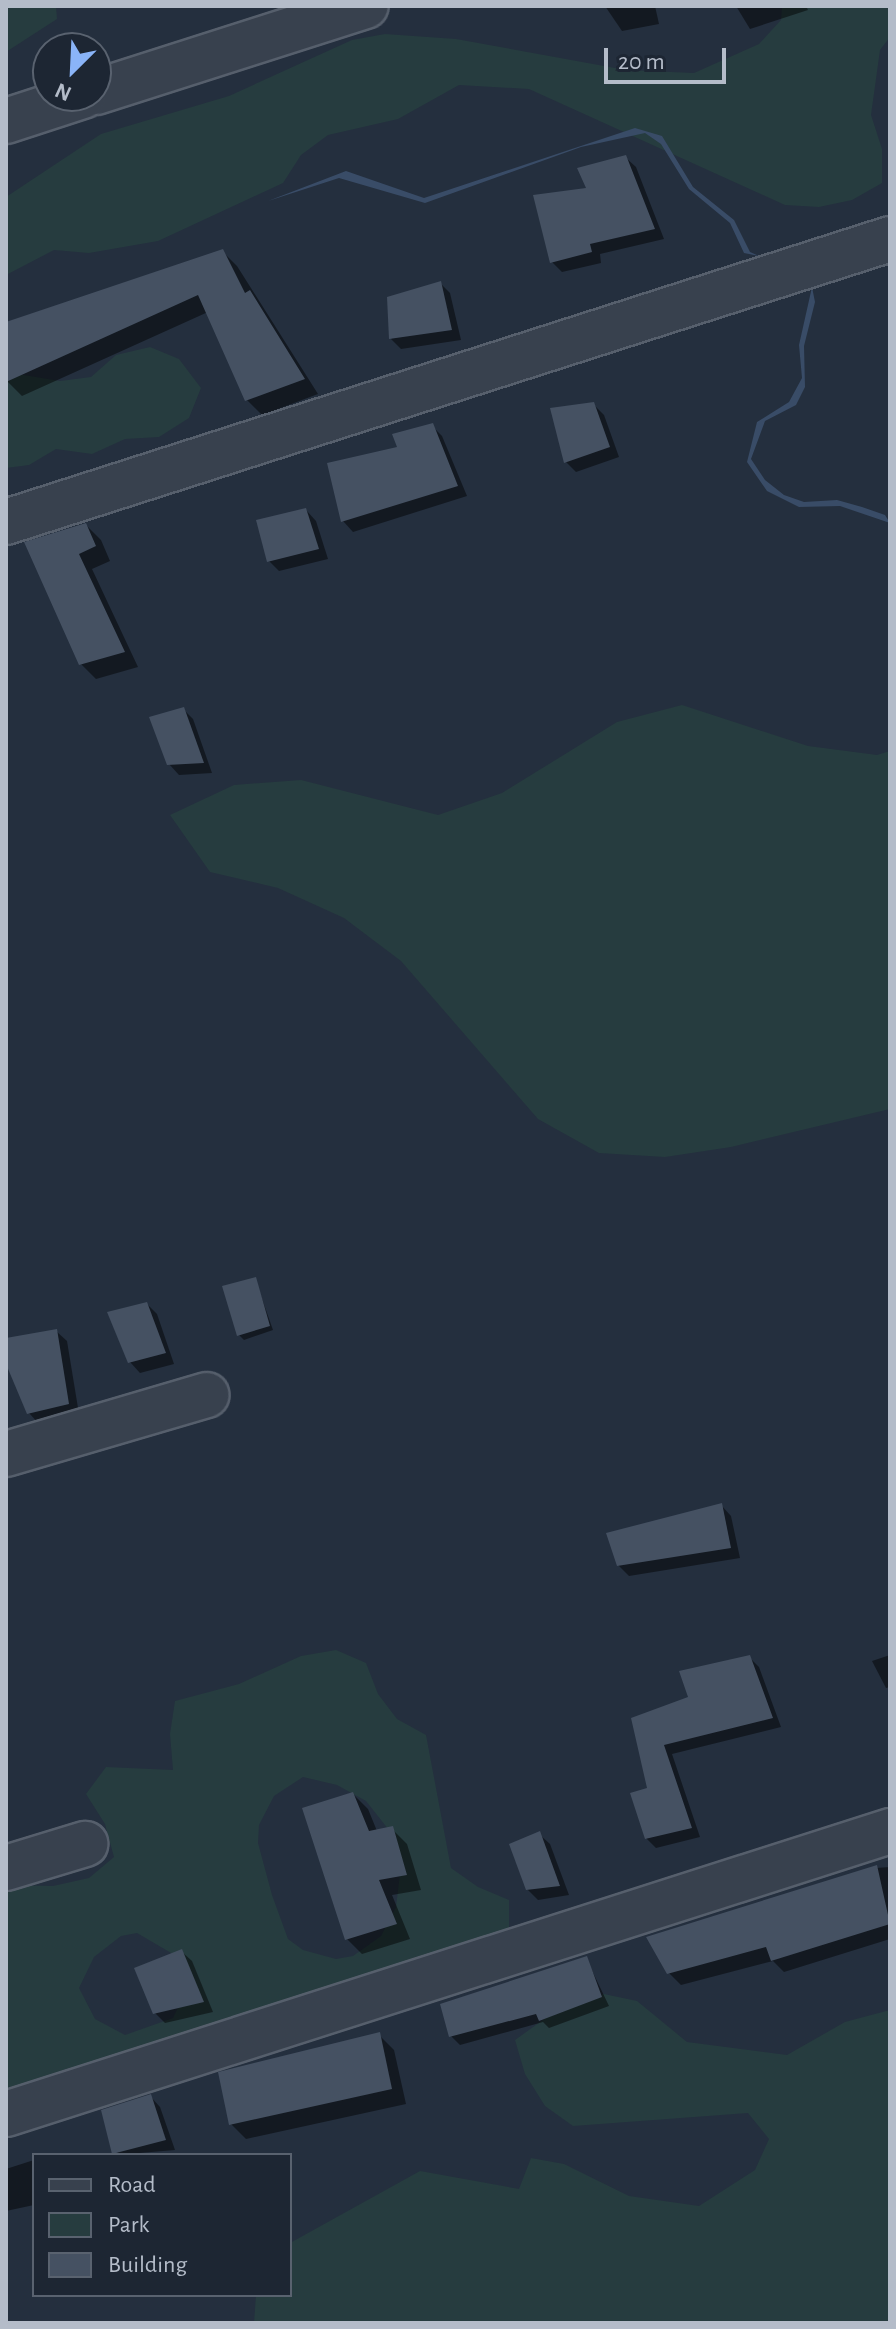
<!DOCTYPE html>
<html>
<head>
<meta charset="utf-8">
<style>
  body { margin:0 }
  #map { position:relative; width:896px; height:2329px; overflow:hidden; background:#242f3e; font-family:"Alegreya Sans",sans-serif }
  div>[style] { position:absolute }
  .green>* { inset:0; background:#263c3f }
  .water>* { inset:0; background:#394c67 }
  .shadow>* { inset:0; background:#0007 }
  .building>* { inset:0; background:#455162 }
  .roads { filter:drop-shadow(2px 0 #565f6c) drop-shadow(-2px 0 #565f6c) drop-shadow(0 2px #565f6c) drop-shadow(0 -2px #565f6c) }
  .minor>* { height:44px; margin:-22px; padding:0 22px; transform-origin:22px; border-radius:22px; background:#38414e }
  span { translate:-50% -50%; white-space:nowrap; text-align:center; line-height:1.15; -webkit-text-stroke:8px #1d2633; paint-order:stroke }
  .frame { position:absolute; inset:0; border:8px solid #b4bcc9; pointer-events:none }
  .legend { position:absolute; left:32px; top:2153px; width:260px; height:144px; box-sizing:border-box; background:#1d2633; border:2px solid #59626f; margin:0; padding:10px 14px; list-style:none; font-size:24px; color:#b4bcc9 }
  .legend li { display:flex; align-items:center; gap:16px; height:40px }
  .legend b { width:40px; border:2px solid #59626f }
  .north { position:absolute; left:32px; top:32px; width:80px; height:80px; box-sizing:border-box; background:#1d2633; border:2px solid #59626f; border-radius:50%; rotate:204deg; font-size:22px; font-weight:700; line-height:32px; text-align:center; color:#b4bcc9 }
  .north::after { content:''; display:block; margin:auto; width:28px; height:36px; background:#8ab4f8; clip-path:polygon(50% 0,100% 100%,50% 72%,0 100%) }
  .scale { position:absolute; left:604px; top:48px; width:122px; height:36px; box-sizing:border-box; border:4px solid #b4bcc9; border-top:0; padding-left:10px; font-size:24px; line-height:28px; white-space:nowrap; color:#b4bcc9; -webkit-text-stroke:6px #1d2633; paint-order:stroke }
</style>
</head>
<body>
<div id="map">
  <div class="green">
    <div style="clip-path:polygon(6px 6px,56px 6px,57px 19px,6px 52px)"></div>
    <div style="clip-path:polygon(782px 6px,890px 6px,890px 37px,880px 50px,871px 115px,882px 149px,882px 183px,852px 200px,819px 207px,785px 205px,529px 89px,459px 85px,398px 119px,328px 135px,301px 155px,283px 183px,158px 241px,89px 253px,54px 250px,6px 275px,6px 197px,101px 134px,229px 96px,352px 40px,385px 34px,456px 39px,626px 70px,694px 73px,759px 44px,781px 20px)"></div>
    <div style="clip-path:polygon(150px 347px,179px 359px,201px 388px,189px 418px,159px 437px,125px 439px,92px 454px,56px 449px,29px 465px,6px 468px,6px 372px,60px 381px,91px 377px,116px 355px)"></div>
    <div style="clip-path:polygon(682px 705px,808px 746px,877px 755px,890px 751px,890px 1109px,731px 1147px,665px 1157px,599px 1153px,538px 1119px,401px 961px,344px 918px,278px 888px,210px 872px,170px 815px,234px 785px,301px 780px,438px 815px,502px 793px,617px 722px)"></div>
    <div style="clip-path:polygon(evenodd,336px 1650px,366px 1663px,378px 1694px,397px 1719px,426px 1735px,451px 1868px,478px 1887px,509px 1900px,509px 1932px,123px 2067px,57px 2074px,6px 2103px,6px 1885px,53px 1886px,89px 1878px,114px 1857px,105px 1824px,86px 1794px,106px 1767px,173px 1770px,170px 1734px,175px 1701px,239px 1684px,301px 1656px,336px 1650px,303px 1777px,337px 1785px,366px 1801px,396px 1839px,400px 1873px,396px 1907px,381px 1936px,353px 1956px,336px 1959px,303px 1950px,288px 1939px,272px 1895px,258px 1843px,259px 1825px,274px 1796px,303px 1777px,336px 1650px,137px 1933px,178px 1957px,187px 1988px,173px 2018px,125px 2035px,95px 2019px,79px 1988px,94px 1957px,121px 1936px,137px 1933px)"></div>
    <div style="clip-path:polygon(604px 1994px,637px 2001px,687px 2042px,787px 2055px,845px 2022px,890px 2010px,890px 2323px,254px 2323px,256px 2295px,290px 2295px,290px 2243px,420px 2171px,519px 2189px,531px 2158px,564px 2164px,629px 2196px,699px 2206px,755px 2170px,769px 2139px,748px 2113px,573px 2126px,545px 2106px,525px 2074px,515px 2040px,568px 2002px)"></div>
  </div>
  <div class="water">
    <div style="clip-path:polygon(635px 128px,662px 136px,693px 187px,734px 220px,750px 252px,759px 256px,744px 253px,730px 223px,689px 189px,661px 144px,645px 133px,581px 147px,425px 203px,339px 178px,268px 201px,346px 171px,424px 198px)"></div>
    <div style="clip-path:polygon(812px 287px,815px 302px,804px 346px,805px 387px,796px 405px,765px 421px,751px 459px,765px 480px,784px 495px,804px 502px,837px 500px,862px 507px,885px 515px,890px 523px,840px 506px,799px 507px,767px 491px,747px 462px,757px 422px,789px 402px,802px 378px,799px 345px)"></div>
  </div>
  <div class="shadow">
    <div style="clip-path:polygon(605px 6px,655px 6px,659px 24px,622px 31px)"></div>
    <div style="clip-path:polygon(736px 6px,806px 6px,808px 10px,750px 29px)"></div>
    <div style="clip-path:polygon(625px 157px,636px 167px,664px 239px,600px 254px,601px 263px,562px 272px,552px 262px,589px 190px)"></div>
    <div style="clip-path:polygon(222px 251px,237px 266px,318px 394px,262px 415px,247px 400px,208px 312px,22px 396px,7px 381px,6px 324px)"></div>
    <div style="clip-path:polygon(440px 283px,450px 293px,461px 340px,401px 349px,391px 339px)"></div>
    <div style="clip-path:polygon(593px 404px,604px 415px,619px 457px,576px 472px,566px 462px)"></div>
    <div style="clip-path:polygon(432px 426px,442px 436px,467px 496px,353px 532px,343px 521px,399px 448px)"></div>
    <div style="clip-path:polygon(306px 510px,316px 521px,328px 559px,279px 571px,269px 561px)"></div>
    <div style="clip-path:polygon(86px 525px,101px 540px,110px 561px,92px 569px,138px 667px,96px 679px,81px 664px,27px 544px)"></div>
    <div style="clip-path:polygon(183px 709px,193px 719px,212px 773px,179px 775px,169px 764px)"></div>
    <div style="clip-path:polygon(255px 1279px,273px 1330px,244px 1340px,239px 1335px)"></div>
    <div style="clip-path:polygon(147px 1304px,157px 1314px,174px 1364px,140px 1373px,130px 1362px)"></div>
    <div style="clip-path:polygon(56px 1331px,67px 1341px,79px 1414px,39px 1424px,29px 1413px,6px 1359px,6px 1340px)"></div>
    <div style="clip-path:polygon(721px 1505px,731px 1516px,740px 1558px,629px 1576px,618px 1565px)"></div>
    <div style="clip-path:polygon(890px 1655px,890px 1687px,886px 1688px,872px 1661px)"></div>
    <div style="clip-path:polygon(750px 1658px,759px 1667px,781px 1727px,672px 1754px,700px 1837px,656px 1848px,646px 1838px,649px 1790px,634px 1719px,690px 1698px)"></div>
    <div style="clip-path:polygon(353px 1794px,368px 1809px,377px 1831px,392px 1829px,407px 1844px,421px 1890px,392px 1895px,410px 1939px,362px 1954px,347px 1939px)"></div>
    <div style="clip-path:polygon(539px 1834px,550px 1844px,569px 1895px,538px 1900px,527px 1889px)"></div>
    <div style="clip-path:polygon(890px 1867px,890px 1939px,784px 1972px,773px 1961px,681px 1985px,669px 1973px,876px 1868px)"></div>
    <div style="clip-path:polygon(181px 1951px,192px 1961px,213px 2012px,165px 2023px,155px 2013px)"></div>
    <div style="clip-path:polygon(586px 1958px,609px 2006px,549px 2028px,543px 2022px,460px 2045px,451px 2036px)"></div>
    <div style="clip-path:polygon(379px 2035px,394px 2050px,406px 2104px,246px 2139px,231px 2124px)"></div>
    <div style="clip-path:polygon(150px 2096px,160px 2107px,175px 2150px,116px 2155px)"></div>
    <div style="clip-path:polygon(34px 2160px,34px 2205px,6px 2211px,6px 2169px)"></div>
  </div>
  <div class="building">
    <div style="clip-path:polygon(626px 155px,655px 229px,590px 244px,592px 252px,550px 263px,533px 195px,586px 188px,577px 168px)"></div>
    <div style="clip-path:polygon(223px 249px,245px 293px,250px 290px,305px 379px,245px 401px,198px 295px,6px 382px,6px 322px)"></div>
    <div style="clip-path:polygon(441px 281px,452px 330px,389px 339px,387px 297px)"></div>
    <div style="clip-path:polygon(594px 402px,610px 447px,564px 463px,550px 408px)"></div>
    <div style="clip-path:polygon(433px 423px,458px 486px,341px 522px,327px 463px,397px 447px,392px 434px)"></div>
    <div style="clip-path:polygon(306px 508px,319px 549px,267px 562px,256px 520px)"></div>
    <div style="clip-path:polygon(86px 523px,96px 546px,79px 554px,125px 652px,79px 665px,24px 542px)"></div>
    <div style="clip-path:polygon(184px 707px,204px 763px,167px 765px,149px 717px)"></div>
    <div style="clip-path:polygon(256px 1277px,270px 1326px,237px 1336px,222px 1286px)"></div>
    <div style="clip-path:polygon(147px 1302px,166px 1353px,128px 1363px,107px 1312px)"></div>
    <div style="clip-path:polygon(57px 1329px,69px 1404px,27px 1414px,6px 1364px,6px 1338px)"></div>
    <div style="clip-path:polygon(722px 1503px,731px 1548px,617px 1566px,606px 1533px)"></div>
    <div style="clip-path:polygon(750px 1655px,773px 1718px,664px 1745px,692px 1828px,645px 1839px,630px 1793px,647px 1788px,631px 1718px,688px 1697px,679px 1671px)"></div>
    <div style="clip-path:polygon(353px 1792px,369px 1831px,393px 1826px,407px 1875px,379px 1880px,397px 1924px,345px 1940px,302px 1808px)"></div>
    <div style="clip-path:polygon(540px 1831px,560px 1886px,526px 1890px,509px 1844px)"></div>
    <div style="clip-path:polygon(877px 1865px,890px 1924px,771px 1961px,766px 1947px,667px 1974px,646px 1937px)"></div>
    <div style="clip-path:polygon(182px 1949px,204px 2002px,153px 2014px,134px 1968px)"></div>
    <div style="clip-path:polygon(587px 1956px,602px 1997px,539px 2021px,536px 2014px,449px 2037px,440px 2004px)"></div>
    <div style="clip-path:polygon(380px 2032px,392px 2089px,229px 2125px,218px 2072px)"></div>
    <div style="clip-path:polygon(151px 2094px,166px 2140px,112px 2154px,101px 2110px)"></div>
  </div>
  <div class="roads">
    <div class="minor">
      <div style="left:96px;top:92px;width:283px;rotate:-17.7deg"></div>
      <div style="left:6px;top:121px;width:81px;rotate:-18deg"></div>
      <div style="left:6px;top:522px;width:928px;rotate:-17.75deg"></div>
      <div style="left:6px;top:1454px;width:209px;rotate:-16.4deg"></div>
      <div style="left:6px;top:1868px;width:83px;rotate:-16.9deg"></div>
      <div style="left:6px;top:2114px;width:928px;rotate:-17.75deg"></div>
    </div>
  </div>
  <div class="frame"></div>
  <ul class="legend">
  <li><b style="height:10px;background:#38414e"></b>Road</li>
  <li><b style="height:22px;background:#263c3f"></b>Park</li>
  <li><b style="height:22px;background:#455162"></b>Building</li>
  </ul>
  <div class="north">N</div>
  <div class="scale">20 m</div>
</div>
</body>
</html>
